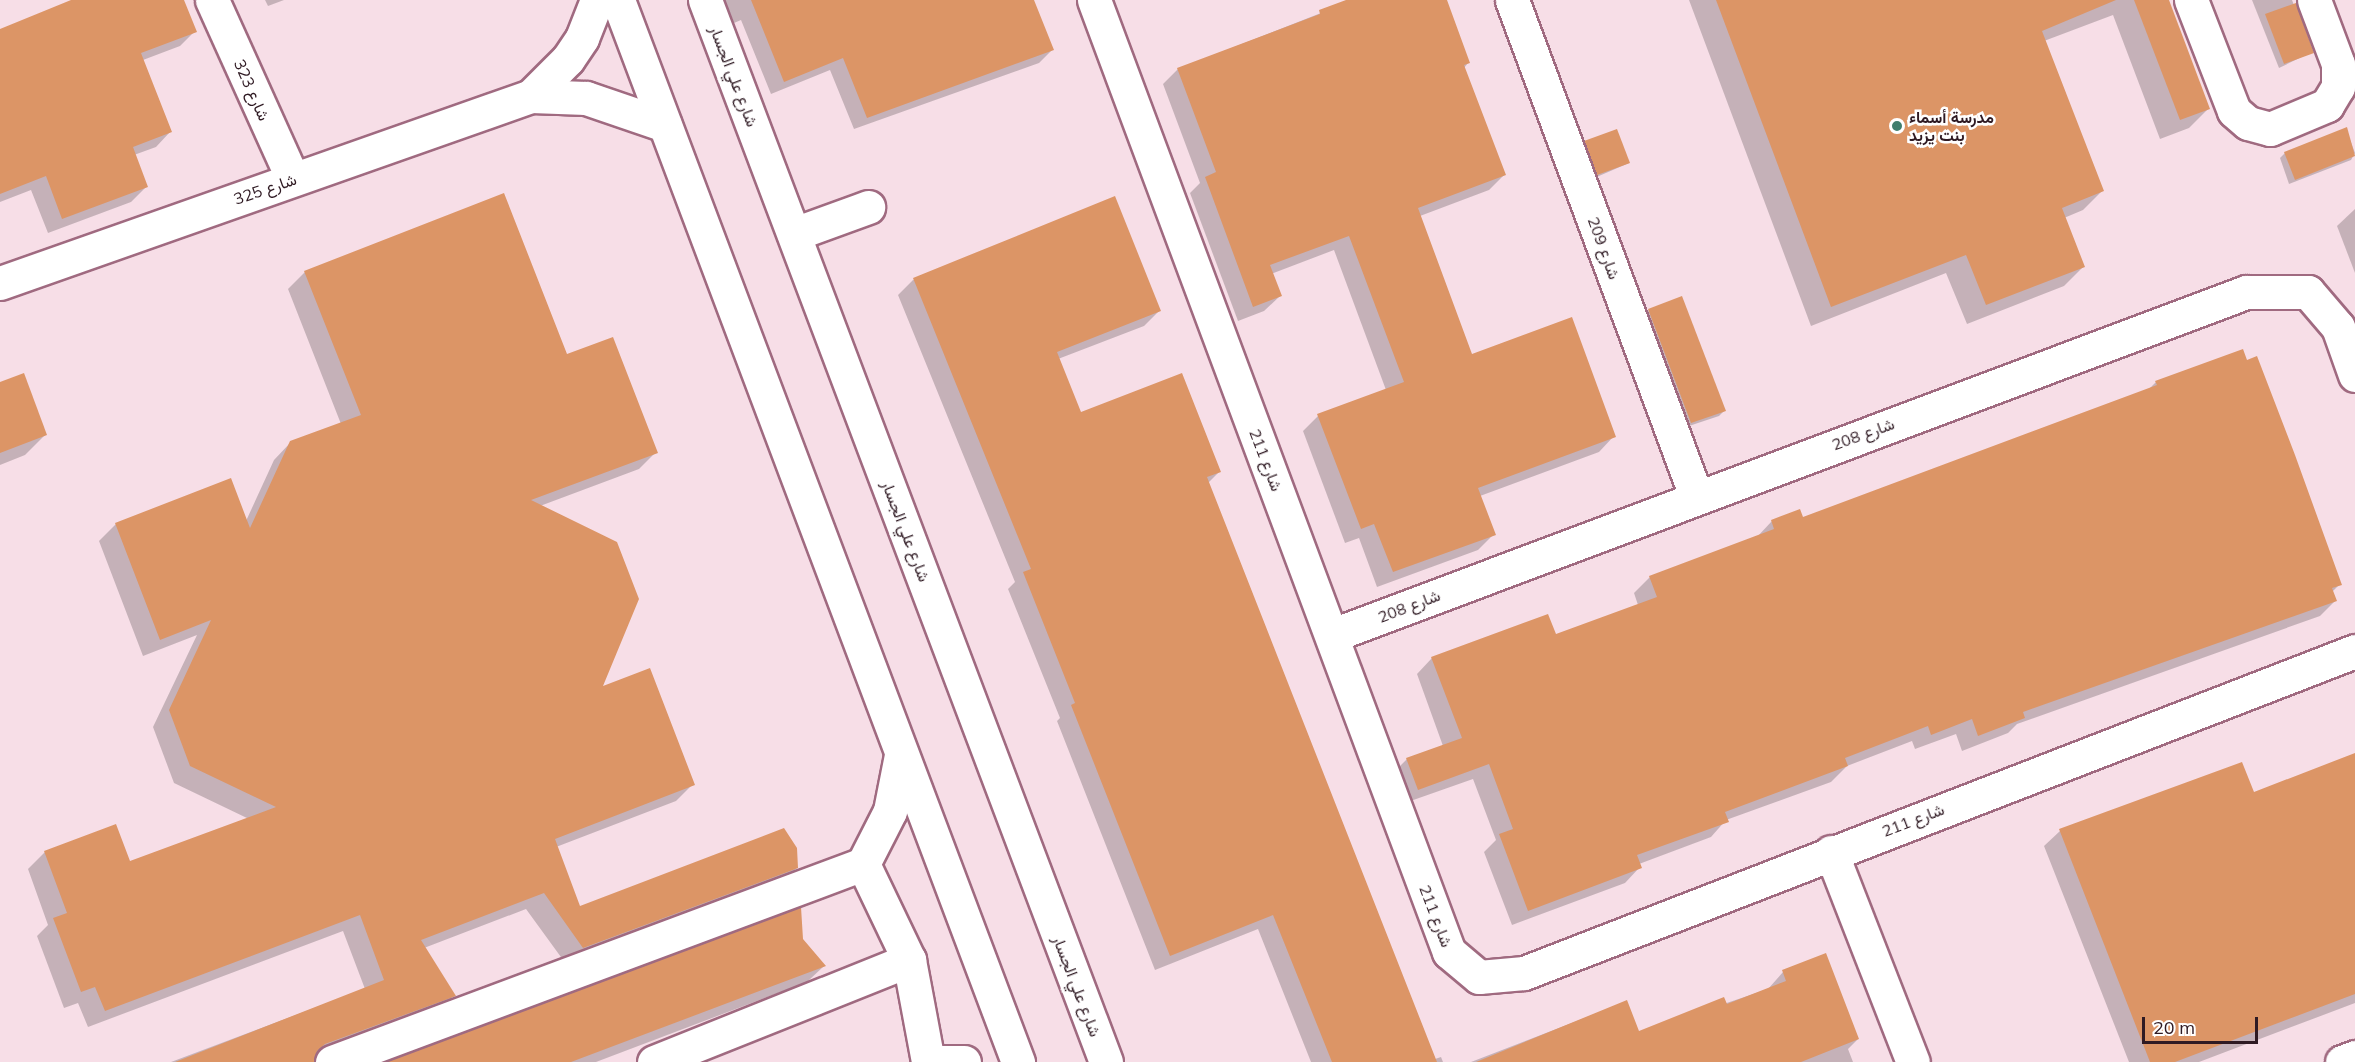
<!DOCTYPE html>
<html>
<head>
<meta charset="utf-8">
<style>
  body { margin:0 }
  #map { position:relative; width:2355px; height:1062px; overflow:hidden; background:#f7dee7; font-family:Mulish,Vazirmatn,sans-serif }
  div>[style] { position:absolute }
  .shadow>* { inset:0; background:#0003 }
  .building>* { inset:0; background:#dc9566 }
  .roads { filter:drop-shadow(2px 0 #a06a80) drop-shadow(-2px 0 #a06a80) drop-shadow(0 2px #a06a80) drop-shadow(0 -2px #a06a80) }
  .minor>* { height:33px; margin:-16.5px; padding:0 16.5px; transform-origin:16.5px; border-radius:16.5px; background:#fff }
  .dots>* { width:16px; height:16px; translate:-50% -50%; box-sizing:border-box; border:3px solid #fff; border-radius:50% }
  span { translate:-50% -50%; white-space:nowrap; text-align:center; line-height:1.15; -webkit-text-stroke:5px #fff; paint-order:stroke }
  .street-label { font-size:16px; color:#2f1a23 }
  .poi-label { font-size:16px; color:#2f1a23; font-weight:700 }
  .left { translate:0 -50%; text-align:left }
  .scale { position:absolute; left:2142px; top:1017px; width:116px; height:27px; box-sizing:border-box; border:3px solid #2f1a23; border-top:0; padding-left:8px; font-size:18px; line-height:21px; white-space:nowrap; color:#2f1a23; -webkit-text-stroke:4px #fff; paint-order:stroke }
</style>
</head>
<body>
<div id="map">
  <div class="shadow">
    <div style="clip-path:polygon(78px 0,183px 0,195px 31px,180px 46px,143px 60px,170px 132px,156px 147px,134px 155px,146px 187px,131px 202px,48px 233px,31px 190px,0 202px,0 30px)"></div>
    <div style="clip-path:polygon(265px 0,284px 0,268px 6px)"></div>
    <div style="clip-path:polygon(725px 0,1032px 0,1052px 50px,1039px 63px,854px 129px,830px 70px,771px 94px,741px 20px,734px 23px)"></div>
    <div style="clip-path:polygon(1354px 0,1445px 0,1468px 63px,1464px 68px,1504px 175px,1489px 190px,1420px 216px,1472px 356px,1614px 436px,1599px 452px,1480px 496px,1494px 534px,1478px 550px,1377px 587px,1359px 538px,1345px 543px,1303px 431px,1318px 416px,1386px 390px,1334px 250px,1271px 274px,1280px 296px,1264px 311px,1238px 321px,1190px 193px,1200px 183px,1163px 84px,1178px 69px)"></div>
    <div style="clip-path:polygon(1689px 0,2167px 0,2209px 108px,2189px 128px,2160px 139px,2113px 15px,2044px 41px,2102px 191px,2083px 210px,2064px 218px,2083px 267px,2064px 286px,1967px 324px,1946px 273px,1811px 326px)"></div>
    <div style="clip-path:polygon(2252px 0,2292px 0,2312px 52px,2279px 68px)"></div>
    <div style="clip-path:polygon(2346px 129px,2355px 153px,2351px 160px,2289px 184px,2280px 158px,2285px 153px)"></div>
    <div style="clip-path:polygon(1585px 142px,1629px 163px,1592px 179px,1580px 147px)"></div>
    <div style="clip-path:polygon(1114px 198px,1159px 311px,1144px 326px,1058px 359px,1080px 414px,1219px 472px,1208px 483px,1435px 1059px,1441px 1057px,1443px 1062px,1311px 1062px,1258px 929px,1155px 970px,1057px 721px,1060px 718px,1008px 589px,1015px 582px,898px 295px,913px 280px)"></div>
    <div style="clip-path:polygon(2355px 209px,2355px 273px,2337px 226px)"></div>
    <div style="clip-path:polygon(305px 272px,566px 356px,656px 452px,639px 469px,540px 506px,600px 689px,693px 784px,676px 801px,556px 847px,579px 908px,797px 868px,779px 885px,566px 964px,526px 909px,424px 948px,454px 995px,438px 1012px,313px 1062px,171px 1062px,365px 989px,343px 931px,88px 1027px,78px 1003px,64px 1008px,37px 936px,48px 925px,28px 869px,45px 852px,129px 863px,249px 819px,174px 783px,153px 727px,197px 635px,143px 656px,99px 541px,116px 524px,246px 521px,274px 460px,291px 442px,341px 424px,288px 289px)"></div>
    <div style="clip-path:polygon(1648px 310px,1724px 411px,1719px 416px,1686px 427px,1643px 315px)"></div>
    <div style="clip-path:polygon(2156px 382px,2340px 584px,2332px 592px,2336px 600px,2320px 616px,2017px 724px,2008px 733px,1962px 751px,1956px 734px,1915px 749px,1912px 741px,1847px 766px,1831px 782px,1726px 820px,1711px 837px,1639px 864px,1640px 867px,1625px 883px,1512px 925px,1484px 852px,1496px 840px,1473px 779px,1402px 804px,1391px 775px,1407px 759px,1443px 746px,1417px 674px,1432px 658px,1555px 636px,1638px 605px,1634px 593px,1650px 577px,1756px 538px,1772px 521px,1802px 519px,2148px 390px)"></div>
    <div style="clip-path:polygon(0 384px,45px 435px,25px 455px,0 465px)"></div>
    <div style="clip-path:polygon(2355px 754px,2355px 1003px,2199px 1062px,2129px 1062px,2044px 846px,2060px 831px,2242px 764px,2253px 794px)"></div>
    <div style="clip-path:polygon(802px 940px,824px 966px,807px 982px,596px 1062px,390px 1062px)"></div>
    <div style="clip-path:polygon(1783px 972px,1858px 1039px,1848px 1049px,1853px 1062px,1471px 1062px,1626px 1002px,1638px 1033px,1768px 989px)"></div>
  </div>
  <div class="building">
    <div style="clip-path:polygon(71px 0,184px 0,197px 32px,141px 53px,172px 132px,133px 147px,148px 187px,62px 219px,46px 176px,0 194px,0 29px)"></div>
    <div style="clip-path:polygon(751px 0,1034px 0,1054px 50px,867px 118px,843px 58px,784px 82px)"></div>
    <div style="clip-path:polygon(1346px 0,1447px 0,1470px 63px,1464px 65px,1506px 175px,1418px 208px,1472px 354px,1572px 317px,1616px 437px,1478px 488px,1496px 535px,1393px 572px,1374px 524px,1361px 529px,1317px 414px,1404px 382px,1349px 236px,1270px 265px,1282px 296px,1253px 307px,1205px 177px,1216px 172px,1177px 68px,1320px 14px,1319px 10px)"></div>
    <div style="clip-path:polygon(1716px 0,2116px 0,2042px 31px,2104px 191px,2062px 208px,2085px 267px,1986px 305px,1966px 255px,1831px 307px)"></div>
    <div style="clip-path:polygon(2134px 0,2169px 0,2210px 109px,2180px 120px)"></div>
    <div style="clip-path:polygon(2296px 3px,2314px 53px,2284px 64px,2265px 14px)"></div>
    <div style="clip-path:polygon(2347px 127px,2355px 156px,2295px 180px,2284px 152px)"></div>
    <div style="clip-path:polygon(1617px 129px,1630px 163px,1597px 175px,1584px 141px)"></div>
    <div style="clip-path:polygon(504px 193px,567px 354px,613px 337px,658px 453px,531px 500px,617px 542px,639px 599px,603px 686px,650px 668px,695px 785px,555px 839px,580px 906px,784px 828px,797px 848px,798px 868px,583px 948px,544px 893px,421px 940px,456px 996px,325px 1044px,317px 1051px,314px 1062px,175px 1062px,384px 980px,360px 915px,105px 1011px,95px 987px,81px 992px,53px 918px,67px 913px,44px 851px,116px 824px,130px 861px,276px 807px,190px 766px,169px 710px,211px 620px,160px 640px,115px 523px,231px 478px,250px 528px,290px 441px,361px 415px,304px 271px)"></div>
    <div style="clip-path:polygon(1115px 196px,1161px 311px,1057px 352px,1081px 412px,1182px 373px,1221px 472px,1207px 477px,1437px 1062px,1332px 1062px,1273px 915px,1170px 956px,1071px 705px,1075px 703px,1023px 572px,1031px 569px,913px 278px)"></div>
    <div style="clip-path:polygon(1682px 296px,1726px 411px,1691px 423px,1648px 309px)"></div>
    <div style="clip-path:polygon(2243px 349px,2247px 360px,2257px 356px,2295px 455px,2342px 585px,2332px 588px,2337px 601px,2023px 712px,2025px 718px,1978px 736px,1972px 719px,1931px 735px,1928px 726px,1845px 758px,1848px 766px,1725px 812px,1729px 822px,1637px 855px,1642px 868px,1528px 911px,1499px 834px,1513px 829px,1489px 764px,1418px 790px,1406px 758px,1462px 738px,1431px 657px,1548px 614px,1556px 634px,1657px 597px,1649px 576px,1774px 529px,1771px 520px,1800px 509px,1803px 517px,2157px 385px,2155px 381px)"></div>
    <div style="clip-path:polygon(24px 373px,47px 435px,0 453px,0 382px)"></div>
    <div style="clip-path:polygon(2355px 753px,2355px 994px,2175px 1062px,2150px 1062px,2059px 829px,2242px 762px,2254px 792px)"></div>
    <div style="clip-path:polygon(801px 907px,803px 939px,826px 966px,571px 1062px,386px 1062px)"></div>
    <div style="clip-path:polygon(1826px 953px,1859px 1039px,1801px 1062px,1476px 1062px,1627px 1000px,1639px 1031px,1724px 997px,1727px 1004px,1786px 981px,1782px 970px)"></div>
  </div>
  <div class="roads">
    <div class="minor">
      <div style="left:212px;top:0;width:196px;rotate:65.7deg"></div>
      <div style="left:618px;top:0;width:1135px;rotate:69.36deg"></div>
      <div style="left:705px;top:0;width:1135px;rotate:69.31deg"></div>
      <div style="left:1094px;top:0;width:1016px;rotate:69.55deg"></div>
      <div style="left:1449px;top:952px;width:39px;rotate:40deg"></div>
      <div style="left:1479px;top:977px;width:45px;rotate:-5.1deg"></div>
      <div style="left:1524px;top:973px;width:891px;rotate:-21.18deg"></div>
      <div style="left:1512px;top:0;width:529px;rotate:69.65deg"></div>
      <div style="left:2191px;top:0;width:119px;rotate:68.8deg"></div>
      <div style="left:2234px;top:111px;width:18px;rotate:41deg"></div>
      <div style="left:2248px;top:123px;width:23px;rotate:15deg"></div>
      <div style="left:2270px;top:129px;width:62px;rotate:-22.8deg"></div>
      <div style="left:2327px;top:105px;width:21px;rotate:-59deg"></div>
      <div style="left:2338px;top:87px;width:23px;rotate:-90deg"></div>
      <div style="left:2338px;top:64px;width:68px;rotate:-110.6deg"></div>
      <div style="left:531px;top:96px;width:52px;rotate:-45deg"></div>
      <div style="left:568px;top:59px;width:25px;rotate:-56deg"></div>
      <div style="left:582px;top:38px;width:41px;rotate:-68.5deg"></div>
      <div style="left:794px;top:234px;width:79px;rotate:-20deg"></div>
      <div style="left:0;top:283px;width:563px;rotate:-19.4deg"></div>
      <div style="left:531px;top:96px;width:55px;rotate:2.1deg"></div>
      <div style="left:586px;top:98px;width:83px;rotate:18.9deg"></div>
      <div style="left:1333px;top:635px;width:975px;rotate:-20.59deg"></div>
      <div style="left:2246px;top:292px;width:62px"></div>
      <div style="left:2308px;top:292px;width:46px;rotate:49.4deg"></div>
      <div style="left:2338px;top:327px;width:51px;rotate:70.5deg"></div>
      <div style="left:1831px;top:852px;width:225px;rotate:68.7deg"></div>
      <div style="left:863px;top:864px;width:106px;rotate:64.4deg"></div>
      <div style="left:909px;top:960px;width:104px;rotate:79.4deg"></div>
      <div style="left:332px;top:1062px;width:567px;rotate:-20.45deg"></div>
      <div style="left:863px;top:864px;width:59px;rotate:-63deg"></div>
      <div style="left:890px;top:811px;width:57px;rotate:-78.9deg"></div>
      <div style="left:654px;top:1062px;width:275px;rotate:-21.8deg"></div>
      <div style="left:932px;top:1062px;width:32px"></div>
      <div style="left:2342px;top:1062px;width:14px;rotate:-21deg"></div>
    </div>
  </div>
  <div class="dots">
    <div style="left:1897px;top:126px;background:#3f7e6d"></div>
  </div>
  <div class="street-label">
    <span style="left:734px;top:76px;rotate:69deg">شارع علي الجسار</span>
    <span style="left:252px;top:90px;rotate:66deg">شارع 323</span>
    <span style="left:265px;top:189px;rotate:-19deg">شارع 325</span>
    <span style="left:1604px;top:248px;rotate:70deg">شارع 209</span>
    <span style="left:1863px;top:434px;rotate:-20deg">شارع 208</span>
    <span style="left:1266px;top:460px;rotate:69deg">شارع 211</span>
    <span style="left:906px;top:531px;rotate:69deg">شارع علي الجسار</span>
    <span style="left:1409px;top:606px;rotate:-21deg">شارع 208</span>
    <span style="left:1913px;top:820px;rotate:-21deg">شارع 211</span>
    <span style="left:1436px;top:916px;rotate:69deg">شارع 211</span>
    <span style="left:1077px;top:986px;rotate:69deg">شارع علي الجسار</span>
  </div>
  <div class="poi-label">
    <span class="left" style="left:1909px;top:126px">مدرسة أسماء<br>بنت يزيد</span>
  </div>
  <div class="scale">20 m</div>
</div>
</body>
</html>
